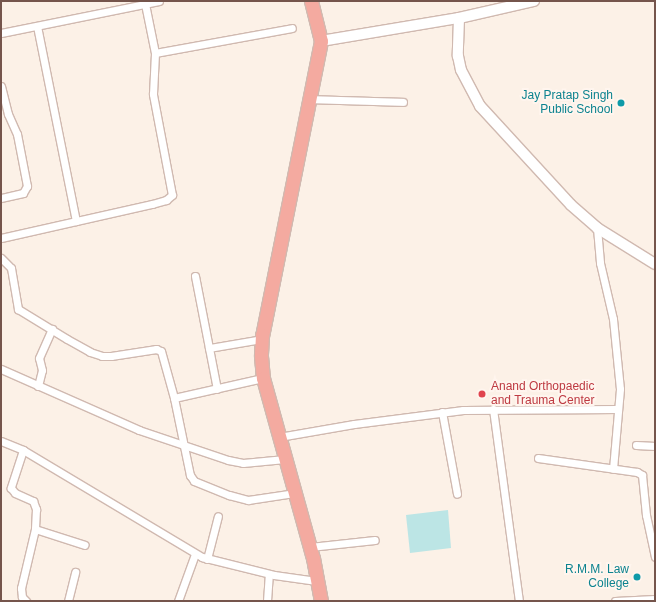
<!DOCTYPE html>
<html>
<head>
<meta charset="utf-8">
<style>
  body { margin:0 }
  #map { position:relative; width:656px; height:602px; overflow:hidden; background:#fcf1e7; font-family:Arial,sans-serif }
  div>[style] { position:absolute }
  .water>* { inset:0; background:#bce5e5 }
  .roads { filter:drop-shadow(1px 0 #d0b9b0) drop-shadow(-1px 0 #d0b9b0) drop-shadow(0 1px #d0b9b0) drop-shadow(0 -1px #d0b9b0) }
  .street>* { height:7px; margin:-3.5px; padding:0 3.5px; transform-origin:3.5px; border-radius:3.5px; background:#fff }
  .secondary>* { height:10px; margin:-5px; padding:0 5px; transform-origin:5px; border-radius:5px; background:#fff }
  .highway>* { height:13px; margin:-6.5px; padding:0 6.5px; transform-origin:6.5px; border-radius:6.5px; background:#f4aaa0 }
  .dots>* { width:11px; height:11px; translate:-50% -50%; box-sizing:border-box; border:2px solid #fff5ee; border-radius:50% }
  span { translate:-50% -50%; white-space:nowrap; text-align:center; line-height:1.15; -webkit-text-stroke:4px #fff5ee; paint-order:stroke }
  .culture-label { font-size:12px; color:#0d838f }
  .right { translate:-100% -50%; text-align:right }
  .health-label { font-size:12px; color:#be3a42 }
  .left { translate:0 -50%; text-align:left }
  .frame { position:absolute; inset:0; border:2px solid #75554c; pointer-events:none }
</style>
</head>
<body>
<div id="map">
  <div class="water">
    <div style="clip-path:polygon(448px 510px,451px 548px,410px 553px,406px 515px)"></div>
  </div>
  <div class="roads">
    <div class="street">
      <div style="left:37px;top:26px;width:199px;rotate:78.7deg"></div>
      <div style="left:1px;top:33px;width:161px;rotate:-11.4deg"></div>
      <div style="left:155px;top:53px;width:139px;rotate:-10.3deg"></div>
      <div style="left:1px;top:86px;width:29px;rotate:76deg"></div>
      <div style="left:8px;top:114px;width:22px;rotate:66deg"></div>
      <div style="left:17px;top:134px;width:53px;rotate:79.1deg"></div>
      <div style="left:27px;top:186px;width:8px;rotate:120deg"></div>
      <div style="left:23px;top:193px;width:23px;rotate:167deg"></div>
      <div style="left:310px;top:99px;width:93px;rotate:1.8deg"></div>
      <div style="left:597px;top:228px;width:35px;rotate:85deg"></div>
      <div style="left:600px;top:263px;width:57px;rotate:76.9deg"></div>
      <div style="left:613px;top:319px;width:70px;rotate:84.3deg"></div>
      <div style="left:620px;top:389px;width:80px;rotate:95deg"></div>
      <div style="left:1px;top:238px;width:155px;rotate:-12.7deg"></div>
      <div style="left:152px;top:204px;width:15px;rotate:-16deg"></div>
      <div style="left:166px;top:200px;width:8px;rotate:-40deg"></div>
      <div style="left:172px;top:195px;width:103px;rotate:-100.7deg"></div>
      <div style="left:153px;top:94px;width:41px;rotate:-87.2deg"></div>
      <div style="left:155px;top:53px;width:50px;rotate:-101.5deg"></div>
      <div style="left:1px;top:258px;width:14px;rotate:45deg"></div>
      <div style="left:11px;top:268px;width:42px;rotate:80.3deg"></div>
      <div style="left:18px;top:309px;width:57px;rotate:31.5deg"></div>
      <div style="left:67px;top:339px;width:26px;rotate:29deg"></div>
      <div style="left:90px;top:352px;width:13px;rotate:18deg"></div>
      <div style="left:102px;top:356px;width:9px"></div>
      <div style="left:111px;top:356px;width:46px;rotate:-8.8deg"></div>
      <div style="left:156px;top:349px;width:5px;rotate:22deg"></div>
      <div style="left:161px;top:351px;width:49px;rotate:74.5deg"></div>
      <div style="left:174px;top:398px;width:79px;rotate:78.3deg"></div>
      <div style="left:190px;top:475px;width:7px;rotate:56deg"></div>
      <div style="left:194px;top:481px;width:38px;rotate:22deg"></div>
      <div style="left:229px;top:495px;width:20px;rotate:15deg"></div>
      <div style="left:248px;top:500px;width:48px;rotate:-8.5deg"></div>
      <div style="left:195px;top:276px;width:115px;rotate:79deg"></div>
      <div style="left:209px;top:348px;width:54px;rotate:-9.6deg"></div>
      <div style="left:1px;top:369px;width:151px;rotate:23.8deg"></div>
      <div style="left:139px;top:430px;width:94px;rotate:18.6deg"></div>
      <div style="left:228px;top:460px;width:15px;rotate:11deg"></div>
      <div style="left:243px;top:463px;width:42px;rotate:-5.4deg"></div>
      <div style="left:38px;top:386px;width:16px;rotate:-76deg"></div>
      <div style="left:42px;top:370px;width:12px;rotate:-104deg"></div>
      <div style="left:39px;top:358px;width:32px;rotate:-66deg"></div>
      <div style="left:174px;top:398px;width:91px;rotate:-12.7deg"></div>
      <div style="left:493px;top:409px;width:194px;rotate:82.3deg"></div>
      <div style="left:442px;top:412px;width:83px;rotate:79.6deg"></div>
      <div style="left:279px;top:437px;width:76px;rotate:-9.8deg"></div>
      <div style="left:354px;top:424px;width:110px;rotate:-7.3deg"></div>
      <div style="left:463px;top:410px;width:155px;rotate:-0.4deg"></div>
      <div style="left:1px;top:441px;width:24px;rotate:22deg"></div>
      <div style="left:23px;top:450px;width:209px;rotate:30.9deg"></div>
      <div style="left:202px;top:557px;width:74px;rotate:14deg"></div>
      <div style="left:274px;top:575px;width:43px;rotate:7.9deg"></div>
      <div style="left:636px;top:445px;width:19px;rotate:3deg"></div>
      <div style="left:23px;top:450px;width:40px;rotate:108deg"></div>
      <div style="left:11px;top:488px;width:6px;rotate:51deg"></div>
      <div style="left:15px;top:493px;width:20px;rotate:24deg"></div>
      <div style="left:33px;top:501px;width:9px;rotate:69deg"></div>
      <div style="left:36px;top:509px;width:20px;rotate:93deg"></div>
      <div style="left:35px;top:529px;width:61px;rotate:103.3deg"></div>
      <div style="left:21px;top:588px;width:9px;rotate:84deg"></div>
      <div style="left:22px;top:597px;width:6px;rotate:45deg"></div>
      <div style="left:538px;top:458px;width:100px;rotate:8deg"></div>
      <div style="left:637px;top:472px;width:6px;rotate:31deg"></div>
      <div style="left:642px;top:475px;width:40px;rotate:84.3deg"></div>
      <div style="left:646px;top:515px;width:43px;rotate:77.9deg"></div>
      <div style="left:35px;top:529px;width:52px;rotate:17.7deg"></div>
      <div style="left:310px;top:547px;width:65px;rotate:-6.1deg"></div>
      <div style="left:207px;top:559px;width:44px;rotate:-75.7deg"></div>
      <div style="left:68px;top:601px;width:30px;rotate:-76deg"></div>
      <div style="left:178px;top:601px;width:50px;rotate:-70.1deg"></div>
      <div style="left:267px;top:601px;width:27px;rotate:-86deg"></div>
      <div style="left:615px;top:601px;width:40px;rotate:-2.9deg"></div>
    </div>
    <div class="secondary">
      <div style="left:459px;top:18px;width:38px;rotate:92deg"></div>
      <div style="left:458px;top:56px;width:14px;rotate:78deg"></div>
      <div style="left:461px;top:70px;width:41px;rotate:62.2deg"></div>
      <div style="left:480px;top:106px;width:134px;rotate:47.4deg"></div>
      <div style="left:571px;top:205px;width:35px;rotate:41deg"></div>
      <div style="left:597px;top:228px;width:68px;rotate:31.8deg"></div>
      <div style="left:321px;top:41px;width:140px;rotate:-9.5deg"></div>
      <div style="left:459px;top:18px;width:77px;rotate:-12.8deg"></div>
    </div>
    <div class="highway">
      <div style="left:311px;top:1px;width:41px;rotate:76deg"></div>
      <div style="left:321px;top:41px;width:300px;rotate:101.3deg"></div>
      <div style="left:262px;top:335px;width:21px;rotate:93deg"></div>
      <div style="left:261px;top:356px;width:22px;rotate:85deg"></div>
      <div style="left:263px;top:378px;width:187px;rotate:74.5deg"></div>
      <div style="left:313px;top:558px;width:44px;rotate:79.5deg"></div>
    </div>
  </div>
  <div class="dots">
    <div style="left:621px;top:103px;background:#0f9aa8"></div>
    <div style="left:482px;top:394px;background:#e0444e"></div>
    <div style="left:637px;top:577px;background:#0f9aa8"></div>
  </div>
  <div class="culture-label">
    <span class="right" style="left:613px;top:103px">Jay Pratap Singh<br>Public School</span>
    <span class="right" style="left:629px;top:577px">R.M.M. Law<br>College</span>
  </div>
  <div class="health-label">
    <span class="left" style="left:491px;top:394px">Anand Orthopaedic<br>and Trauma Center</span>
  </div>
  <div class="frame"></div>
</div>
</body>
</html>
